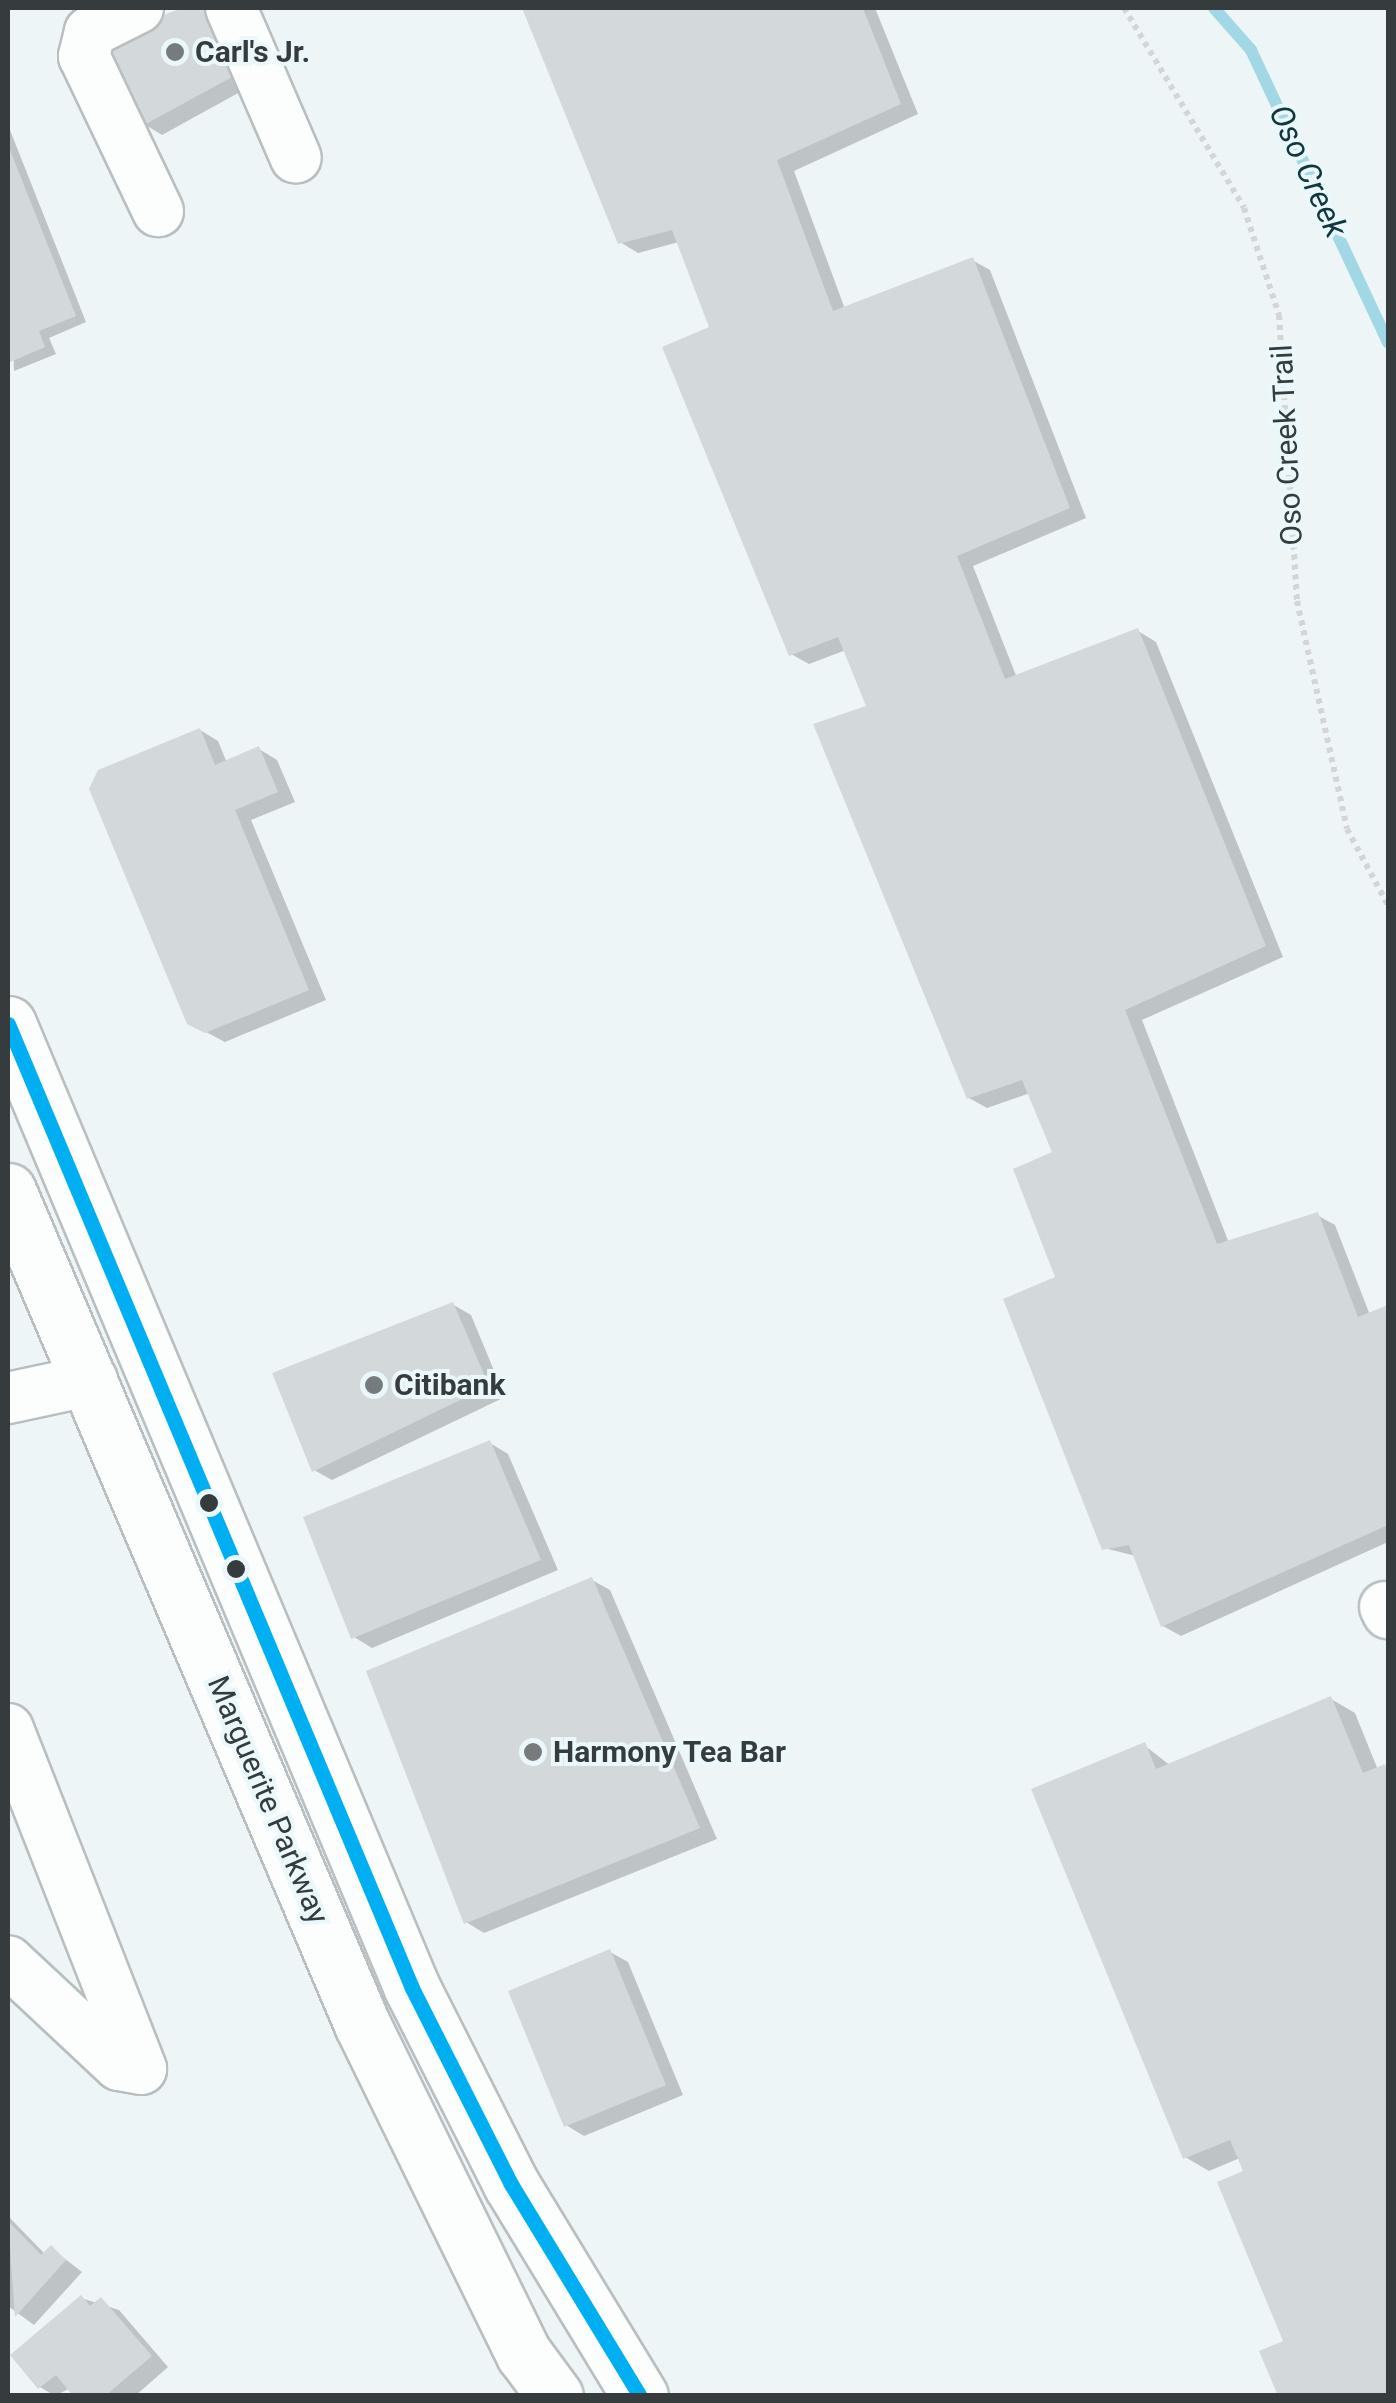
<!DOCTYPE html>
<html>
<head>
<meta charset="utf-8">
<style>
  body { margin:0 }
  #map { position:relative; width:1396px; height:2403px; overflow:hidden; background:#eef5f7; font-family:Roboto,sans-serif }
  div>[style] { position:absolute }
  .shadow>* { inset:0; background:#0003 }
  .stream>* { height:12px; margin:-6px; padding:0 6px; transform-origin:6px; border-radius:6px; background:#a2d8e5 }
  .building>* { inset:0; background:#d3d9da }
  .path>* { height:6px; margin-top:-3px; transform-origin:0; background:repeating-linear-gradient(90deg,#d3d5d6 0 5px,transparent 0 10px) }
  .roads { filter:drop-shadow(2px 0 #b9bfc0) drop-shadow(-2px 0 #b9bfc0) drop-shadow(0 2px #b9bfc0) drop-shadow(0 -2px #b9bfc0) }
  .minor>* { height:50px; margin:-25px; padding:0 25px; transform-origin:25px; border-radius:25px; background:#fcfefe }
  .major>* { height:55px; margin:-27.5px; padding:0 27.5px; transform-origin:27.5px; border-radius:27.5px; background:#fcfefe }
  .bus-1>* { height:15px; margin:-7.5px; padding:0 7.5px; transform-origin:7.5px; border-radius:7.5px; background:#00aff2 }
  .dots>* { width:28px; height:28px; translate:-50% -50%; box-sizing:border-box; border:5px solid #eaf8fb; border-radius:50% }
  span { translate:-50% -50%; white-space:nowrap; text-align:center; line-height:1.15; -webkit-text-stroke:8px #eaf8fb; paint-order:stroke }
  .poi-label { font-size:30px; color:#363b3d; font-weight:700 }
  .left { translate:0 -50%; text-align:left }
  .street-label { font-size:30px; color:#363b3d }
  .water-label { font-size:32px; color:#12363e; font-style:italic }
  .frame { position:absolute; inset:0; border:10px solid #363b3d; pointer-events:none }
</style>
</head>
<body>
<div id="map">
  <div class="shadow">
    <div style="clip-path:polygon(191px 8px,217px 15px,262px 80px,162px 135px,144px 124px,109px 36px)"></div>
    <div style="clip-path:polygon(525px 8px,875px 8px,918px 114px,794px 171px,845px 309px,972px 260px,990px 270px,1086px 518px,973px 566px,1017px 678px,1138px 631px,1156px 642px,1283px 957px,1142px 1020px,1229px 1243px,1317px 1215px,1335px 1225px,1370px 1315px,1388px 1307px,1388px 1542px,1181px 1636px,1163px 1626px,1136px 1556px,1104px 1548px,1058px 1278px,1055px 1154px,1030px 1093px,987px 1108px,969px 1098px,869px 707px,846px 650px,809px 664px,791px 654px,712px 329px,679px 242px,638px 253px,620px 242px)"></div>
    <div style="clip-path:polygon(8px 125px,86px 322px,49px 338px,56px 354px,14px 371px)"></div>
    <div style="clip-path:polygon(200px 730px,218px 741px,227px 763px,259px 749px,277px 760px,295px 802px,251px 820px,326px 1000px,225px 1042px,189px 1023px)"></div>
    <div style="clip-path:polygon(452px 1304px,471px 1315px,505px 1397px,332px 1480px,314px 1470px)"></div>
    <div style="clip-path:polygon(490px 1443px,508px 1454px,558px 1570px,372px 1648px,354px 1637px)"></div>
    <div style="clip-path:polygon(592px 1580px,610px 1590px,717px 1839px,484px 1933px,466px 1922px)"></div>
    <div style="clip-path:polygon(1331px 1699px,1355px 1713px,1378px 1770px,1388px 1769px,1388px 2396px,1280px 2396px,1287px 2342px,1246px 2173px,1240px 2158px,1209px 2171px,1185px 2157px,1144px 1745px,1171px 1766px)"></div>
    <div style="clip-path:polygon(610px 1952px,628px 1962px,683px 2095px,584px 2136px,566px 2125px)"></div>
    <div style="clip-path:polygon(8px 2216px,45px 2254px,51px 2248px,82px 2272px,34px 2325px,8px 2306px)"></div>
    <div style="clip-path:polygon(81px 2298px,119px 2310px,168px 2367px,135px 2396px,77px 2396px,70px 2388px,55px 2396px,40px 2387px)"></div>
  </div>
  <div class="stream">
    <div style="left:1214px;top:8px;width:56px;rotate:48.6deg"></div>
    <div style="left:1251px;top:50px;width:323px;rotate:64.9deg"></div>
  </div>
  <div class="building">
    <div style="clip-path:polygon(183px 8px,221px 11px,245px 70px,142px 126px,106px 35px)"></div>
    <div style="clip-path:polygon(522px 8px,863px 8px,901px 104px,777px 160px,833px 311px,973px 257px,1070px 508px,957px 556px,1005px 679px,1138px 628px,1266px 946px,1125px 1010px,1217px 1244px,1318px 1212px,1358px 1317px,1388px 1305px,1388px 1525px,1161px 1627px,1129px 1545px,1102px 1550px,1003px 1299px,1055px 1277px,1013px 1169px,1052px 1152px,1022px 1080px,967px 1099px,813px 724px,866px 706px,838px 637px,789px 656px,662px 347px,709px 327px,672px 230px,618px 244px)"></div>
    <div style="clip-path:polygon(8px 145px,76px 316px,39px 331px,45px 347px,8px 363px)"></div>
    <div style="clip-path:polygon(200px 728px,215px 765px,259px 746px,278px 792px,235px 810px,309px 990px,205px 1033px,187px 1024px,89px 789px,98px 770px)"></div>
    <div style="clip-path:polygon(453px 1302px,489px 1386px,312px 1472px,272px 1373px)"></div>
    <div style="clip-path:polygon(490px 1440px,541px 1560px,351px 1639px,303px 1517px)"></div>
    <div style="clip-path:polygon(592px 1577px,700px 1828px,464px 1924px,366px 1671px)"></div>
    <div style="clip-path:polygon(1331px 1696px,1363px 1773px,1385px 1764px,1388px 1773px,1388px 2396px,1278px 2396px,1259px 2351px,1283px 2341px,1217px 2182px,1243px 2171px,1230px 2140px,1183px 2159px,1031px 1789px,1145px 1742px,1156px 1769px)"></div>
    <div style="clip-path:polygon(610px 1949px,666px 2085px,564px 2127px,508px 1991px)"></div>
    <div style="clip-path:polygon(8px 2221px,41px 2255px,51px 2245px,66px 2260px,15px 2317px)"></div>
    <div style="clip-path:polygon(81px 2295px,90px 2306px,101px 2297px,152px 2356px,105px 2396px,73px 2396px,56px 2375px,38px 2389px,10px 2355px)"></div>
  </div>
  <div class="path">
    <div style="left:1124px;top:8px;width:233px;rotate:59deg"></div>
    <div style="left:1244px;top:208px;width:113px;rotate:71.9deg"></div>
    <div style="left:1279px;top:315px;width:287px;rotate:86.4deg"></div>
    <div style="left:1297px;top:601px;width:233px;rotate:77.6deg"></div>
    <div style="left:1347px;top:829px;width:86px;rotate:61.7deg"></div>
  </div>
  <div class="roads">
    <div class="minor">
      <div style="left:138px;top:8px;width:54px;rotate:153.4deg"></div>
      <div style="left:90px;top:32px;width:25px;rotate:104deg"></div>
      <div style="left:84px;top:56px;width:172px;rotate:64.5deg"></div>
      <div style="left:231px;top:8px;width:163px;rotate:66.6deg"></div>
      <div style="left:8px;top:1398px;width:86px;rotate:-12.1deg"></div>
      <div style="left:1385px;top:1607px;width:7px;rotate:63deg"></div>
      <div style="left:8px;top:1729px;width:365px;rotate:68.6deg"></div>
      <div style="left:141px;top:2069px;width:22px;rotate:-170deg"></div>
      <div style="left:119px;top:2065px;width:152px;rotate:-136.9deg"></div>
    </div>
    <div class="major">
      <div style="left:8px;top:1024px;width:1045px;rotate:67.26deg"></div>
      <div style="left:412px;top:1988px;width:220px;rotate:63.2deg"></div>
      <div style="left:511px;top:2184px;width:248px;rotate:58.7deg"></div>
      <div style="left:8px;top:1191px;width:905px;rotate:66.98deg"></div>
      <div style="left:362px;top:2024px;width:368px;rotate:63.9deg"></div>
      <div style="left:524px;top:2354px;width:52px;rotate:53.6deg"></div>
    </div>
  </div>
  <div class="bus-1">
    <div style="left:8px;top:1024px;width:1045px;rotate:67.26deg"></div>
    <div style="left:412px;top:1988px;width:220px;rotate:63.2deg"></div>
    <div style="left:511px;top:2184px;width:248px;rotate:58.7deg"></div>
  </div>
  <div class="dots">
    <div style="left:175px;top:52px;background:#767c7e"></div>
    <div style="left:374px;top:1385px;background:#767c7e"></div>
    <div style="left:209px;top:1503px;background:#363b3d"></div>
    <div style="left:236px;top:1569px;background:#363b3d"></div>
    <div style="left:533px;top:1752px;background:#767c7e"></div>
  </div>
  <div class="poi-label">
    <span class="left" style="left:195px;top:52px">Carl's Jr.</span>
    <span class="left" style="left:394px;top:1385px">Citibank</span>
    <span class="left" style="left:553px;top:1752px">Harmony Tea Bar</span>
  </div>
  <div class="street-label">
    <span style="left:1287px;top:445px;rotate:-93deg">Oso Creek Trail</span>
    <span style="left:268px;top:1800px;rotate:67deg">Marguerite Parkway</span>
  </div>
  <div class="water-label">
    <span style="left:1308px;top:171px;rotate:65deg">Oso Creek</span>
  </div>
  <div class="frame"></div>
</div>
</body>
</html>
